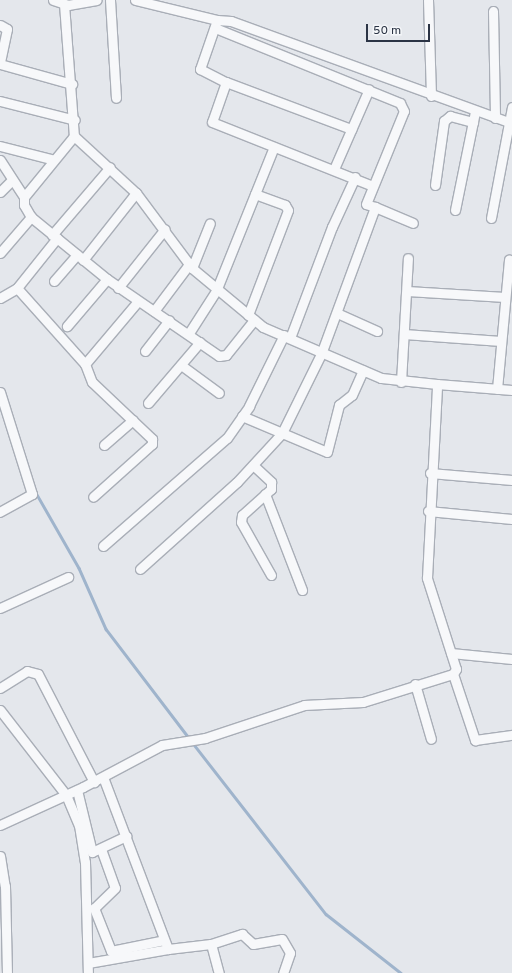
<!DOCTYPE html>
<html>
<head>
<meta charset="utf-8">
<style>
  body { margin:0 }
  #map { position:relative; width:512px; height:973px; overflow:hidden; background:#e4e7ec; font-family:Overpass,sans-serif }
  div>[style] { position:absolute }
  .stream>* { height:2.5px; margin:-1.25px; padding:0 1.25px; transform-origin:1.25px; border-radius:1.25px; background:#9fb4cc }
  .roads { filter:drop-shadow(1px 0 #a9aeb7) drop-shadow(-1px 0 #a9aeb7) drop-shadow(0 1px #a9aeb7) drop-shadow(0 -1px #a9aeb7) }
  .minor>* { height:9px; margin:-4.5px; padding:0 4.5px; transform-origin:4.5px; border-radius:4.5px; background:#f7f8fa }
  span { translate:-50% -50%; white-space:nowrap; text-align:center; line-height:1.15; -webkit-text-stroke:3px #f4f6f9; paint-order:stroke }
  .scale { position:absolute; left:366px; top:24px; width:64px; height:18px; box-sizing:border-box; border:2px solid #2b3445; border-top:0; padding-left:5px; font-size:12px; line-height:14px; white-space:nowrap; color:#2b3445; -webkit-text-stroke:3px #f4f6f9; paint-order:stroke }
</style>
</head>
<body>
<div id="map">
  <div class="stream">
    <div style="left:35px;top:491px;width:89px;rotate:60.3deg"></div>
    <div style="left:79px;top:568px;width:67px;rotate:66.1deg"></div>
    <div style="left:106px;top:629px;width:137px;rotate:52.7deg"></div>
    <div style="left:192px;top:742px;width:218px;rotate:52.1deg"></div>
    <div style="left:326px;top:914px;width:95px;rotate:38.2deg"></div>
  </div>
  <div class="roads">
    <div class="minor">
      <div style="left:53px;top:0;width:16px;rotate:18deg"></div>
      <div style="left:68px;top:5px;width:29px;rotate:-10deg"></div>
      <div style="left:110px;top:0;width:98px;rotate:86.5deg"></div>
      <div style="left:135px;top:0;width:84px;rotate:13.7deg"></div>
      <div style="left:217px;top:20px;width:52px;rotate:109.1deg"></div>
      <div style="left:200px;top:69px;width:29px;rotate:27deg"></div>
      <div style="left:226px;top:82px;width:42px;rotate:109.3deg"></div>
      <div style="left:212px;top:122px;width:173px;rotate:21.7deg"></div>
      <div style="left:428px;top:0;width:96px;rotate:88.2deg"></div>
      <div style="left:64px;top:4px;width:132px;rotate:85.7deg"></div>
      <div style="left:74px;top:136px;width:79px;rotate:129.3deg"></div>
      <div style="left:24px;top:197px;width:8px;rotate:90deg"></div>
      <div style="left:24px;top:205px;width:14px;rotate:60deg"></div>
      <div style="left:31px;top:217px;width:98px;rotate:39.2deg"></div>
      <div style="left:107px;top:279px;width:62px;rotate:130.4deg"></div>
      <div style="left:493px;top:11px;width:107px;rotate:88.9deg"></div>
      <div style="left:217px;top:20px;width:14px;rotate:4deg"></div>
      <div style="left:231px;top:21px;width:295px;rotate:20deg"></div>
      <div style="left:0;top:25px;width:8px;rotate:30deg"></div>
      <div style="left:7px;top:29px;width:35px;rotate:102deg"></div>
      <div style="left:0;top:64px;width:75px;rotate:15.5deg"></div>
      <div style="left:226px;top:82px;width:134px;rotate:20.6deg"></div>
      <div style="left:0;top:101px;width:77px;rotate:14.2deg"></div>
      <div style="left:0;top:146px;width:53px;rotate:14.3deg"></div>
      <div style="left:0;top:160px;width:44px;rotate:57deg"></div>
      <div style="left:334px;top:169px;width:87px;rotate:-66.4deg"></div>
      <div style="left:435px;top:185px;width:65px;rotate:-82deg"></div>
      <div style="left:444px;top:121px;width:8px;rotate:-40deg"></div>
      <div style="left:450px;top:116px;width:24px;rotate:15deg"></div>
      <div style="left:0;top:192px;width:17px;rotate:-45deg"></div>
      <div style="left:375px;top:207px;width:41px;rotate:22.8deg"></div>
      <div style="left:455px;top:210px;width:100px;rotate:-78.5deg"></div>
      <div style="left:491px;top:218px;width:113px;rotate:-79.3deg"></div>
      <div style="left:52px;top:235px;width:89px;rotate:-49.5deg"></div>
      <div style="left:0;top:253px;width:48px;rotate:-49.3deg"></div>
      <div style="left:83px;top:260px;width:85px;rotate:-51.7deg"></div>
      <div style="left:192px;top:268px;width:48px;rotate:-68.2deg"></div>
      <div style="left:107px;top:279px;width:136px;rotate:34.5deg"></div>
      <div style="left:219px;top:356px;width:7px;rotate:-8deg"></div>
      <div style="left:226px;top:355px;width:45px;rotate:-51.3deg"></div>
      <div style="left:54px;top:281px;width:35px;rotate:-49deg"></div>
      <div style="left:17px;top:288px;width:64px;rotate:-51.3deg"></div>
      <div style="left:118px;top:288px;width:75px;rotate:-51.5deg"></div>
      <div style="left:407px;top:291px;width:98px;rotate:3.5deg"></div>
      <div style="left:0;top:298px;width:20px;rotate:-30deg"></div>
      <div style="left:17px;top:288px;width:102px;rotate:48.2deg"></div>
      <div style="left:85px;top:364px;width:19px;rotate:69deg"></div>
      <div style="left:92px;top:382px;width:83px;rotate:43.5deg"></div>
      <div style="left:152px;top:439px;width:5px;rotate:90deg"></div>
      <div style="left:152px;top:444px;width:79px;rotate:138.1deg"></div>
      <div style="left:154px;top:311px;width:60px;rotate:-53.1deg"></div>
      <div style="left:337px;top:313px;width:44px;rotate:24.2deg"></div>
      <div style="left:248px;top:315px;width:112px;rotate:-69.1deg"></div>
      <div style="left:288px;top:210px;width:6px;rotate:-121deg"></div>
      <div style="left:285px;top:205px;width:32px;rotate:-160deg"></div>
      <div style="left:189px;top:333px;width:50px;rotate:-57.3deg"></div>
      <div style="left:216px;top:291px;width:155px;rotate:-68.1deg"></div>
      <div style="left:404px;top:334px;width:97px;rotate:4.1deg"></div>
      <div style="left:290px;top:338px;width:119px;rotate:-69.3deg"></div>
      <div style="left:332px;top:227px;width:55px;rotate:-65.3deg"></div>
      <div style="left:145px;top:351px;width:39px;rotate:-52deg"></div>
      <div style="left:85px;top:364px;width:82px;rotate:-49.9deg"></div>
      <div style="left:181px;top:365px;width:47px;rotate:36.4deg"></div>
      <div style="left:401px;top:382px;width:124px;rotate:-86.8deg"></div>
      <div style="left:437px;top:384px;width:75px;rotate:4.6deg"></div>
      <div style="left:497px;top:389px;width:130px;rotate:-84.7deg"></div>
      <div style="left:0;top:392px;width:107px;rotate:72.6deg"></div>
      <div style="left:32px;top:494px;width:37px;rotate:151deg"></div>
      <div style="left:148px;top:403px;width:80px;rotate:-49.6deg"></div>
      <div style="left:242px;top:416px;width:92px;rotate:23deg"></div>
      <div style="left:327px;top:452px;width:49px;rotate:-75.7deg"></div>
      <div style="left:339px;top:405px;width:16px;rotate:-38deg"></div>
      <div style="left:352px;top:395px;width:27px;rotate:-66deg"></div>
      <div style="left:104px;top:445px;width:38px;rotate:-41deg"></div>
      <div style="left:253px;top:465px;width:25px;rotate:43deg"></div>
      <div style="left:271px;top:482px;width:7px;rotate:90deg"></div>
      <div style="left:271px;top:489px;width:39px;rotate:138deg"></div>
      <div style="left:242px;top:515px;width:7px;rotate:98deg"></div>
      <div style="left:241px;top:522px;width:61px;rotate:60.5deg"></div>
      <div style="left:430px;top:473px;width:82px;rotate:4.9deg"></div>
      <div style="left:265px;top:494px;width:103px;rotate:68.9deg"></div>
      <div style="left:428px;top:511px;width:84px;rotate:5.4deg"></div>
      <div style="left:103px;top:546px;width:164px;rotate:-41.1deg"></div>
      <div style="left:227px;top:438px;width:39px;rotate:-55deg"></div>
      <div style="left:249px;top:406px;width:79px;rotate:-63.8deg"></div>
      <div style="left:140px;top:569px;width:130px;rotate:-41.9deg"></div>
      <div style="left:237px;top:482px;width:67px;rotate:-47.4deg"></div>
      <div style="left:282px;top:433px;width:88px;rotate:-63.7deg"></div>
      <div style="left:321px;top:354px;width:157px;rotate:-69.8deg"></div>
      <div style="left:375px;top:207px;width:9px;rotate:-162deg"></div>
      <div style="left:366px;top:204px;width:100px;rotate:-67.8deg"></div>
      <div style="left:404px;top:111px;width:9px;rotate:-117deg"></div>
      <div style="left:400px;top:103px;width:200px;rotate:-157.9deg"></div>
      <div style="left:0;top:608px;width:75px;rotate:-24.5deg"></div>
      <div style="left:451px;top:653px;width:61px;rotate:5.6deg"></div>
      <div style="left:453px;top:674px;width:70px;rotate:71.6deg"></div>
      <div style="left:475px;top:740px;width:37px;rotate:-8deg"></div>
      <div style="left:415px;top:684px;width:57px;rotate:73.8deg"></div>
      <div style="left:0;top:688px;width:32px;rotate:-32deg"></div>
      <div style="left:27px;top:671px;width:11px;rotate:15deg"></div>
      <div style="left:38px;top:674px;width:122px;rotate:62.6deg"></div>
      <div style="left:0;top:710px;width:108px;rotate:52.2deg"></div>
      <div style="left:66px;top:795px;width:33px;rotate:67deg"></div>
      <div style="left:79px;top:825px;width:37px;rotate:81deg"></div>
      <div style="left:85px;top:862px;width:111px;rotate:88.5deg"></div>
      <div style="left:103px;top:777px;width:184px;rotate:69.3deg"></div>
      <div style="left:168px;top:949px;width:43px;rotate:-6.6deg"></div>
      <div style="left:211px;top:944px;width:30px;rotate:75deg"></div>
      <div style="left:77px;top:790px;width:64px;rotate:76.4deg"></div>
      <div style="left:92px;top:852px;width:38px;rotate:-25deg"></div>
      <div style="left:0;top:825px;width:91px;rotate:-24.6deg"></div>
      <div style="left:83px;top:787px;width:89px;rotate:-28deg"></div>
      <div style="left:162px;top:745px;width:44px;rotate:-9.2deg"></div>
      <div style="left:205px;top:738px;width:104px;rotate:-18.4deg"></div>
      <div style="left:304px;top:705px;width:59px;rotate:-2.9deg"></div>
      <div style="left:363px;top:702px;width:94px;rotate:-17.3deg"></div>
      <div style="left:453px;top:674px;width:6px;rotate:-59deg"></div>
      <div style="left:456px;top:669px;width:96px;rotate:-107.7deg"></div>
      <div style="left:427px;top:578px;width:194px;rotate:-87deg"></div>
      <div style="left:437px;top:384px;width:56px;rotate:-173.9deg"></div>
      <div style="left:381px;top:378px;width:129px;rotate:-156.6deg"></div>
      <div style="left:263px;top:327px;width:92px;rotate:-140.3deg"></div>
      <div style="left:192px;top:268px;width:94px;rotate:-126.7deg"></div>
      <div style="left:136px;top:193px;width:84px;rotate:-137.4deg"></div>
      <div style="left:101px;top:849px;width:41px;rotate:70.3deg"></div>
      <div style="left:115px;top:888px;width:29px;rotate:136deg"></div>
      <div style="left:94px;top:908px;width:46px;rotate:68.4deg"></div>
      <div style="left:111px;top:951px;width:54px;rotate:-11.7deg"></div>
      <div style="left:0;top:856px;width:30px;rotate:81deg"></div>
      <div style="left:5px;top:886px;width:87px;rotate:88.7deg"></div>
      <div style="left:211px;top:944px;width:33px;rotate:-18deg"></div>
      <div style="left:242px;top:934px;width:15px;rotate:42deg"></div>
      <div style="left:253px;top:944px;width:29px;rotate:-10deg"></div>
      <div style="left:282px;top:939px;width:16px;rotate:60deg"></div>
      <div style="left:290px;top:953px;width:21px;rotate:109deg"></div>
      <div style="left:88px;top:963px;width:81px;rotate:-9.9deg"></div>
    </div>
  </div>
  <div class="scale">50 m</div>
</div>
</body>
</html>
